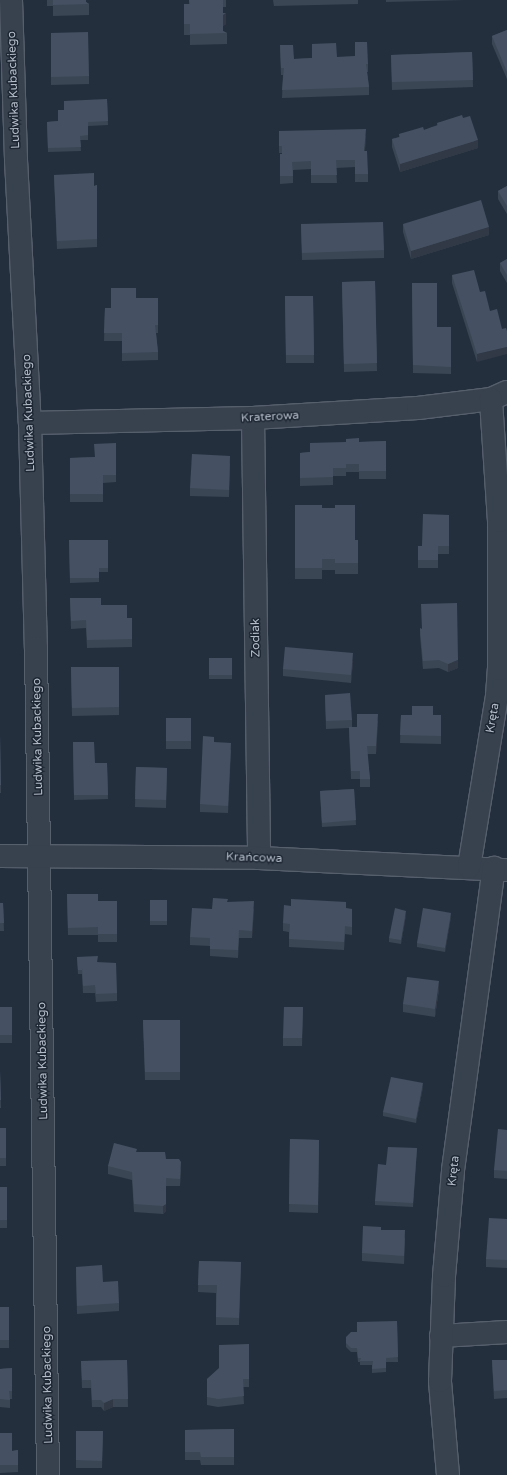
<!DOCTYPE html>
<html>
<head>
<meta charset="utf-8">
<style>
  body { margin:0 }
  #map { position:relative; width:507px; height:1475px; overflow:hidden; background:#242f3e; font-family:"Varela Round",sans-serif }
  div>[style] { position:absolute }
  .roads { filter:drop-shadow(1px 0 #565f6c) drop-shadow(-1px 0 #565f6c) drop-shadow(0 1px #565f6c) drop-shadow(0 -1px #565f6c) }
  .minor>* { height:22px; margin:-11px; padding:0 11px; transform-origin:11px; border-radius:11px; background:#38414e }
  .wall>* { inset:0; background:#3b4654 }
  .shaded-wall>* { inset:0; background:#303945 }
  .building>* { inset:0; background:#455162 }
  span { translate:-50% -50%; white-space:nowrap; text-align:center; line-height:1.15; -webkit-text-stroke:3px #1d2633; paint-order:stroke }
  .street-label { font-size:12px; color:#b4bcc9 }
</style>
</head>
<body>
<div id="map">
  <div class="roads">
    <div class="minor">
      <div style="left:11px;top:0;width:160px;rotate:88.2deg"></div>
      <div style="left:16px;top:160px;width:263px;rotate:87deg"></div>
      <div style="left:30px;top:423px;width:225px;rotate:88.5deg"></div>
      <div style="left:36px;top:648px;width:827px;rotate:89.17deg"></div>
      <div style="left:253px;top:418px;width:440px;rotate:89.2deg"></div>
      <div style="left:30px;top:423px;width:223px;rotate:-1.3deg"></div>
      <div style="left:253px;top:418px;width:165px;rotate:-3.5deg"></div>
      <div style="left:418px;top:408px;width:74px;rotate:-7deg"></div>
      <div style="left:491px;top:399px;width:17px;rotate:-24deg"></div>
      <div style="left:0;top:856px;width:259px;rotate:0.4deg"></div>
      <div style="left:259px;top:858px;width:248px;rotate:2.8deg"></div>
      <div style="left:469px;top:867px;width:173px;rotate:-80.7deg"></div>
      <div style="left:497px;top:696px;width:27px;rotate:-86deg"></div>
      <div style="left:499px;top:669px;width:148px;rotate:-90deg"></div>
      <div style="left:499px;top:521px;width:122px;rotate:-93.8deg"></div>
      <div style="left:441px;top:1336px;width:66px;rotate:-3.5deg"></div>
      <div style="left:448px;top:1475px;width:94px;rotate:-94.9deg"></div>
      <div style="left:440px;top:1381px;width:105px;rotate:-87.8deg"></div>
      <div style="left:444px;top:1276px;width:106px;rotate:-85.1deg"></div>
      <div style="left:453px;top:1170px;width:305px;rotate:-82.3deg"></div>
    </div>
  </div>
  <div class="wall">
    <div style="clip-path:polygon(47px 0,86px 0,86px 2px,89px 4px,89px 15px,53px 16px,53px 6px,47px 6px)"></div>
    <div style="clip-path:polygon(189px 0,226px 0,226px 7px,223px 7px,223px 13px,226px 24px,223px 26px,223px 31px,227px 33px,227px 44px,190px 45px,190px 35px,184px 35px,184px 4px,189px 4px)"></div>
    <div style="clip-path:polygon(273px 0,358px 0,358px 4px,274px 6px)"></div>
    <div style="clip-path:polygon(386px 0,465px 0,386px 2px)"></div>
    <div style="clip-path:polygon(507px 30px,507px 79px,492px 44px,492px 36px)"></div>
    <div style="clip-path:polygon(51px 33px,89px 76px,89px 84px,51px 85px)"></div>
    <div style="clip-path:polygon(312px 44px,337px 57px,368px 64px,368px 72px,367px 72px,369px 87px,369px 95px,282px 98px,283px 75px,281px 75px,280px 45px,294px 59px,312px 58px)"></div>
    <div style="clip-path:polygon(472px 52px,473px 87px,392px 90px,391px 55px)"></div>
    <div style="clip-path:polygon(107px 99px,108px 125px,88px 126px,88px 140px,80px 140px,81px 151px,48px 152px,47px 122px,58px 121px,64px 110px)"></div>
    <div style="clip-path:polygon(463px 118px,478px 148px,400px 172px,392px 147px,392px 139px,399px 137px,399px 134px,424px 130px,437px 126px,437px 123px)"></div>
    <div style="clip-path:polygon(279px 131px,366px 136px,365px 151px,368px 174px,368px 182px,355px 182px,355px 167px,336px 168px,337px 183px,311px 183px,311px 169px,293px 170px,293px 183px,280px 184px,280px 162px,282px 153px,279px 153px)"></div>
    <div style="clip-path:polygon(54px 175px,94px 186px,97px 185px,97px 247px,57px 249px)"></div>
    <div style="clip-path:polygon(507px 186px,507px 214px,498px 199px,498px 191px)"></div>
    <div style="clip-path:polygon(301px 224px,384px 250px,384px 258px,302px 260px)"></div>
    <div style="clip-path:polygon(403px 224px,489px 235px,411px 259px,403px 232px)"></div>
    <div style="clip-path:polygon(507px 259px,507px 283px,500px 271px,500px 263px)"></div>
    <div style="clip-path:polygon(452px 275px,480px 292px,477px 362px,452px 283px)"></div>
    <div style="clip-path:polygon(375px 281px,377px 371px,344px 372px,342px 282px)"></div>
    <div style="clip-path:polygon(412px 283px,437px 327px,451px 327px,451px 374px,413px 373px)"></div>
    <div style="clip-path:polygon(285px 296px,313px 296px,314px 363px,286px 363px)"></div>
    <div style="clip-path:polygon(136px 298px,158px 298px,158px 333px,156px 333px,158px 352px,158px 360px,122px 361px,122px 341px,104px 341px,105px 308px,111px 308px)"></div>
    <div style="clip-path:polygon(386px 441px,386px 479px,359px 479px,359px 472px,346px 472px,346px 476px,333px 476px,333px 485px,300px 486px,300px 453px,310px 452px,359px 442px)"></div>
    <div style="clip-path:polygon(116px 443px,116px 482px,103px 483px,103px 502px,70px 502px,70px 458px,95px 457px)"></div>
    <div style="clip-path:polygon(230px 463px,229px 497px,190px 496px,190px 488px)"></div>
    <div style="clip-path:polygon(295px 505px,322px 508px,355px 540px,358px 540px,358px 574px,335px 574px,335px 570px,322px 570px,322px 579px,295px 579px)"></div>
    <div style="clip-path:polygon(449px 515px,449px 554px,438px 554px,438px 568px,418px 568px,418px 546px,422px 546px)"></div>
    <div style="clip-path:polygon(69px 540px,108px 540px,108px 572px,99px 572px,99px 582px,70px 583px)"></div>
    <div style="clip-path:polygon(70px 598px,101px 605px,127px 618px,132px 618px,132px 647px,87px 648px,86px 628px,71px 629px)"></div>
    <div style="clip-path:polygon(420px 628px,458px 668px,448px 672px,439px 668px,423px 669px,420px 636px)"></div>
    <div style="clip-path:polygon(209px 658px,232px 658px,232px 679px,209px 679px)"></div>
    <div style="clip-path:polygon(353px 661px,351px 683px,283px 676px,283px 669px)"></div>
    <div style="clip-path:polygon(71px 667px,119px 667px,119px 715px,72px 716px)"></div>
    <div style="clip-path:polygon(325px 695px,352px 720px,352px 727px,357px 727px,357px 714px,378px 721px,376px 754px,367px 754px,370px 779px,370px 787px,360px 787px,360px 779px,351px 779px,349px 728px,326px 729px)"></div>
    <div style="clip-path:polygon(401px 715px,441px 715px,441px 744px,400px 743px)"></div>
    <div style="clip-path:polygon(166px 718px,191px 718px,191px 749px,166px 749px)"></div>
    <div style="clip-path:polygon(0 736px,1px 793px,0 793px)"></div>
    <div style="clip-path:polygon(73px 742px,95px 763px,107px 763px,108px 799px,74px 800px)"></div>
    <div style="clip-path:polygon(214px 742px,231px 750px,228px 813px,200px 812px,200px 804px)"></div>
    <div style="clip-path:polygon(136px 767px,167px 768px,166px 808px,135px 807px)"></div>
    <div style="clip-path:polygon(354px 789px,356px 825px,322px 827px,320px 791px)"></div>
    <div style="clip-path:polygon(67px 894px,98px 901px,117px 901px,117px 942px,98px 942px,98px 935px,68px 935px)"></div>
    <div style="clip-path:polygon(150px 900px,167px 900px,167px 925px,150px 925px)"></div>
    <div style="clip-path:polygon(228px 902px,254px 909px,252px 938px,239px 938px,238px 958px,210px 956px,210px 946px,190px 945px,190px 937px,212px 909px)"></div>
    <div style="clip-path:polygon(0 903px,3px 903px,4px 931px,0 931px,0 958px)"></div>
    <div style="clip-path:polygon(346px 908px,352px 917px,352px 935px,345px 934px,344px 950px,289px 947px,289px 932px,283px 931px,283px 923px)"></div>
    <div style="clip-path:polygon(406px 915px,401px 944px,389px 942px,389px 938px)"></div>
    <div style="clip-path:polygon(451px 917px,445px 952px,417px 947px,417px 943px)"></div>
    <div style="clip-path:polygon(77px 957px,98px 962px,117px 993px,117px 1001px,96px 1002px,95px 993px,83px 993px,82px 974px,78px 974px)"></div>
    <div style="clip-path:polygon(439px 989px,435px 1017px,403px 1012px,403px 1004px)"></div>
    <div style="clip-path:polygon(0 1007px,12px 1007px,12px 1043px,0 1043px)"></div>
    <div style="clip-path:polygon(303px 1007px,302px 1046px,283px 1046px,283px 1038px)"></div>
    <div style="clip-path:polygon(143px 1020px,180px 1020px,180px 1080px,145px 1080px)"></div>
    <div style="clip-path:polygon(0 1071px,1px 1108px,0 1108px)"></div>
    <div style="clip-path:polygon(423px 1087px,416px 1123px,383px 1116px,383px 1112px)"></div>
    <div style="clip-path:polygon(0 1128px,6px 1128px,6px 1166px,0 1166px)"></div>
    <div style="clip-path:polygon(507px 1130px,507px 1179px,494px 1178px,494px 1170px)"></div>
    <div style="clip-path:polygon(290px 1139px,319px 1140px,318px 1213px,289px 1212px)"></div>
    <div style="clip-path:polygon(417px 1148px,413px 1207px,375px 1205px,375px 1201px,386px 1165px)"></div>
    <div style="clip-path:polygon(137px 1152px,166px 1159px,181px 1170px,180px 1186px,166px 1186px,166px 1211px,163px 1214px,134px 1212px,132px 1180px,108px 1174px,108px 1166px)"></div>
    <div style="clip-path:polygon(0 1187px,7px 1187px,7px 1228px,0 1228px)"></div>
    <div style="clip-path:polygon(507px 1219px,507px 1268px,486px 1267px,486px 1259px)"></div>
    <div style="clip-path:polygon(381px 1230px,405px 1238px,404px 1264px,362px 1261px,362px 1253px)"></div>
    <div style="clip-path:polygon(199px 1261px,241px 1262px,239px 1325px,216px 1325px,216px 1293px,198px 1292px)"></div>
    <div style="clip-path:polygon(76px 1267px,119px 1303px,119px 1311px,77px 1314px)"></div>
    <div style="clip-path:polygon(0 1307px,9px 1307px,9px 1348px,0 1348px)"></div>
    <div style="clip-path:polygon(397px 1321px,398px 1362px,386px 1362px,386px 1372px,372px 1373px,372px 1365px,360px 1365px,360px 1362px,358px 1362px,357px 1352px,351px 1352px,346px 1347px,346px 1337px,357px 1332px)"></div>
    <div style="clip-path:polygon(249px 1344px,249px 1387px,243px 1387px,244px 1404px,218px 1407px,207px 1405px,207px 1379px)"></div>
    <div style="clip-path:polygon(127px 1360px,128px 1407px,113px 1407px,104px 1411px,101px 1407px,92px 1407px,91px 1388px,82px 1388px,81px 1361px)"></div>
    <div style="clip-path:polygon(492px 1360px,507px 1360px,507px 1398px,494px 1399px)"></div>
    <div style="clip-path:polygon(12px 1368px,12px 1399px,10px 1399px,10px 1408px,0 1407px,0 1369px)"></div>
    <div style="clip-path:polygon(234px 1429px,234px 1465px,201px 1465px,200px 1460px,185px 1460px,185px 1430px)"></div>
    <div style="clip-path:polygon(76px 1431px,103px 1431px,102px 1468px,76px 1468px)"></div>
    <div style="clip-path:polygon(0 1433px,12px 1451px,18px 1450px,18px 1472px,0 1473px)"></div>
  </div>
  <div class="shaded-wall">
    <div style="clip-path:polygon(226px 13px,226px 24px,223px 26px,223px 15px)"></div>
    <div style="clip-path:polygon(366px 129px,366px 136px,364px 159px,364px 151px)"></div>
    <div style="clip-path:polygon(478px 140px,478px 148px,400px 172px,400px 164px)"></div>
    <div style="clip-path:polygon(489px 227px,489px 235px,411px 259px,411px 251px)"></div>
    <div style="clip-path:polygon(507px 347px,507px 354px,477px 362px,477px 354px)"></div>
    <div style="clip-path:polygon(353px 653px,353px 661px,351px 683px,351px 675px)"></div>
    <div style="clip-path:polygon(458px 660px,458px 668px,448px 672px,448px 664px)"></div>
    <div style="clip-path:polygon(378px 714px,378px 721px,376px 754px,376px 746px)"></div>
    <div style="clip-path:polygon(254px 901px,254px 909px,252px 938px,252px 931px)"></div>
    <div style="clip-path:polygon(406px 911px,406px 915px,401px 944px,401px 940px)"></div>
    <div style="clip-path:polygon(451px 913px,451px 917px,445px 952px,445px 948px)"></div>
    <div style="clip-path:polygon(439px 981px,439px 989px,435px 1017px,435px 1009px)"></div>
    <div style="clip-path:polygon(423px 1083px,423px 1087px,416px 1123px,416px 1119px)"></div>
    <div style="clip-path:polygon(181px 1162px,181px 1170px,180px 1186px,180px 1179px)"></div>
    <div style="clip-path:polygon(166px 1204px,166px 1211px,163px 1214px,163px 1206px)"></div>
    <div style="clip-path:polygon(113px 1399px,113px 1407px,104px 1411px,104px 1403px)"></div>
  </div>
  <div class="building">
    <div style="clip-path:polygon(53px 0,86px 0,86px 2px,89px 4px,53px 5px)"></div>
    <div style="clip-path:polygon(189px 0,223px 0,223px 13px,226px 13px,223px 15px,223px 31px,227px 33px,190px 34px,190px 24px,184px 24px,184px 4px,190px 4px)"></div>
    <div style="clip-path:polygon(507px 30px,507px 72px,492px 36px)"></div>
    <div style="clip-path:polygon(88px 32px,89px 76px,51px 77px,51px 33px)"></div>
    <div style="clip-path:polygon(355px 42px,367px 42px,368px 64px,366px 64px,369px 87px,282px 90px,284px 68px,281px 68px,280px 45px,293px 45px,294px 59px,312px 58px,312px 44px,336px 43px,337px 57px,355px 56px)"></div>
    <div style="clip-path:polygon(472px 52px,473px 80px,392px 82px,391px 55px)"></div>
    <div style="clip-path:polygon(107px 99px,108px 121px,88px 122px,88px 135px,80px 136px,81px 147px,48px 148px,47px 122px,58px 121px,58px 110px,64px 110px,64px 101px)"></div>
    <div style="clip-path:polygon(462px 115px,463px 118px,470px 116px,478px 140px,400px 164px,392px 139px,400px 137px,399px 134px,423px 127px,424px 130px,432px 127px,438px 125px,437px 123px)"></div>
    <div style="clip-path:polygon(366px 129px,364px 151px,367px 151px,368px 174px,355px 174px,355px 160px,336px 160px,337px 175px,311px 175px,311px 161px,292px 162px,293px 176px,280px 176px,280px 154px,282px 154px,282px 146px,279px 146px,279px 131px)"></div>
    <div style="clip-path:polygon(94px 173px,94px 186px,97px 185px,97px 239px,57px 241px,54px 175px)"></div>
    <div style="clip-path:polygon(507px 186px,507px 206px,498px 191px)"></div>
    <div style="clip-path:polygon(481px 200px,489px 227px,411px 251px,403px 224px)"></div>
    <div style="clip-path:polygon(383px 222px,384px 250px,302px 253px,301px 224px)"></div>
    <div style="clip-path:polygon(507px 259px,507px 275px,500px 263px)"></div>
    <div style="clip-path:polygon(474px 270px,480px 292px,485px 291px,490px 311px,497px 309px,502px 329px,506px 328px,507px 331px,507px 347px,477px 354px,452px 275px)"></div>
    <div style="clip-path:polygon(375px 281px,377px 363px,344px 364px,342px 282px)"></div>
    <div style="clip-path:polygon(412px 283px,437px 283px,437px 327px,451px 327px,451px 367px,413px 365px)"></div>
    <div style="clip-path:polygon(111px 288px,136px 288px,136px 298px,158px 298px,158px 325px,155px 325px,158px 352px,122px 353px,122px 333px,104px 333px,105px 308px,111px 308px)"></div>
    <div style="clip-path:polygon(285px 296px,313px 296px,314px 355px,286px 355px)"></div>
    <div style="clip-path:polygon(359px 438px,359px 442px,386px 441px,386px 471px,359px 471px,359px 464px,346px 464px,346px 468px,333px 468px,333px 477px,300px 478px,300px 453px,310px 452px,310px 443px,346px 442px,346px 439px)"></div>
    <div style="clip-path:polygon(116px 443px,116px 475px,103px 475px,103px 494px,70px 494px,70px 458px,95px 457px,94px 444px)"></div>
    <div style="clip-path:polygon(192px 454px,230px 456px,229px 490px,190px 488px)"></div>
    <div style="clip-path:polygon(295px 505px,322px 505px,322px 508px,335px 508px,335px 505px,355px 505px,355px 540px,358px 540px,358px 563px,335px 563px,335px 559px,322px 559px,322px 568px,295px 568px)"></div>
    <div style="clip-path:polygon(423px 514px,449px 515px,449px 546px,438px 546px,438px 560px,418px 560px,418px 546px,422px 546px)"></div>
    <div style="clip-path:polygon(69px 540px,108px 540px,108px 568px,99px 568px,99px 578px,70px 578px)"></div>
    <div style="clip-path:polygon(70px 598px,101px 598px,101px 605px,127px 605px,127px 618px,132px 618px,132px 639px,87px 640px,86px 620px,71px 621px)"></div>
    <div style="clip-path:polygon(457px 603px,458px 660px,448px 664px,439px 660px,423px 661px,420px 628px,422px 629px,421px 604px)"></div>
    <div style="clip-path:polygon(285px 647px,353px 653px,351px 675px,283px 669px)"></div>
    <div style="clip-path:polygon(209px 658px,232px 658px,232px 675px,209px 675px)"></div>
    <div style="clip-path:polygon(71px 667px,119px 667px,119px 707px,72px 708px)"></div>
    <div style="clip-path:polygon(350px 693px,352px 720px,326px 721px,325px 695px)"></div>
    <div style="clip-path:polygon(412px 706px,433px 706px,433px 715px,441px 715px,441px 736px,400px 735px,401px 715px,412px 715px)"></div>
    <div style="clip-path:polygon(357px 714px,378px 714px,376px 746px,367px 746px,370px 779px,360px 779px,360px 771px,351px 771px,349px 727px,357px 727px)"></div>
    <div style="clip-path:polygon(166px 718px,191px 718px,191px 741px,166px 741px)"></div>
    <div style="clip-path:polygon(0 736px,1px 785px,0 785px)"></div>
    <div style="clip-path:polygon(203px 736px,214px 737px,214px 742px,231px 743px,228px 806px,200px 804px)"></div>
    <div style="clip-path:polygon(73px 742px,94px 742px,95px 763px,107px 763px,108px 795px,74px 795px)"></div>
    <div style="clip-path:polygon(136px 767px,167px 768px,166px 800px,135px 799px)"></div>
    <div style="clip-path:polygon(354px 789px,356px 820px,322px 823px,320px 791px)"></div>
    <div style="clip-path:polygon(67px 894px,98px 894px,98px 901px,117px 901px,117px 934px,98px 934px,98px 927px,68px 928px)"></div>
    <div style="clip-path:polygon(213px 898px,228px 899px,227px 902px,254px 901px,252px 931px,239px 930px,238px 950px,210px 949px,210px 938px,190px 937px,192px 908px,212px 909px)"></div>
    <div style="clip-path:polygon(291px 899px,346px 902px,346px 908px,352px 909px,352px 927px,345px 926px,344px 942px,289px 939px,290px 924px,283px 923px,284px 905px,291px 906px)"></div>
    <div style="clip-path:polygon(150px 900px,167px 900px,167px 921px,150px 921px)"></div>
    <div style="clip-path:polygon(0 903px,3px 903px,4px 923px,0 923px)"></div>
    <div style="clip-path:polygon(395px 908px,406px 911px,401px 940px,389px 938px)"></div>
    <div style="clip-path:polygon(423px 908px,451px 913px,445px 948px,417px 943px)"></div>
    <div style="clip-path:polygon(98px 956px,97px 962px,96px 962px,96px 966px,82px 966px,82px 970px,78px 970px,77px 957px)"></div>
    <div style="clip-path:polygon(96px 962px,116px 963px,117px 993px,96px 994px,95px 985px,83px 986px,82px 966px,96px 966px)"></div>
    <div style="clip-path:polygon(407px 977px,439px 981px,435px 1009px,403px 1004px)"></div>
    <div style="clip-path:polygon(0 1007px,12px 1007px,12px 1035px,0 1035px)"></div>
    <div style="clip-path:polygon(284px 1007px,303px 1007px,302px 1038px,283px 1038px)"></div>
    <div style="clip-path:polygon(143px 1020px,180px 1020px,180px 1072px,145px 1072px)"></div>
    <div style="clip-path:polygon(0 1071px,1px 1100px,0 1100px)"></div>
    <div style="clip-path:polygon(391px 1077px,423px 1083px,416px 1119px,383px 1112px)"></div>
    <div style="clip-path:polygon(0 1128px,6px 1128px,6px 1158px,0 1158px)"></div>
    <div style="clip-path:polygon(498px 1129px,507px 1130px,507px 1171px,494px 1170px)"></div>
    <div style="clip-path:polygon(290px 1139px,319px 1140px,318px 1205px,289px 1204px)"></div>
    <div style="clip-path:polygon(114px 1143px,137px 1149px,136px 1152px,165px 1152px,166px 1159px,179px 1159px,181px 1162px,180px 1179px,166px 1178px,166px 1204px,163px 1206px,134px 1204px,132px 1172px,108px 1166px)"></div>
    <div style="clip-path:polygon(388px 1147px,417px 1148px,413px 1203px,375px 1201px,378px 1164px,386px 1165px)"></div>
    <div style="clip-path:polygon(0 1187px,7px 1187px,7px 1220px,0 1220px)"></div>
    <div style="clip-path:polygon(489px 1218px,507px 1219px,507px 1260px,486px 1259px)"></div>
    <div style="clip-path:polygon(363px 1226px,381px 1227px,381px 1230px,405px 1230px,404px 1256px,362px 1253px)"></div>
    <div style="clip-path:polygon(199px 1261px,241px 1262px,239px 1318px,216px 1317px,217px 1285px,198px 1285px)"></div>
    <div style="clip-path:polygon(102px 1265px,103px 1282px,118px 1281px,119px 1303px,77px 1306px,76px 1267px)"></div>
    <div style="clip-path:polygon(0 1307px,9px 1307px,9px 1340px,0 1340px)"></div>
    <div style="clip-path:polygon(397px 1321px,398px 1357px,386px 1358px,386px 1368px,372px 1369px,373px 1361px,360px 1361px,361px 1358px,358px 1358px,357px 1348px,351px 1348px,346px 1343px,346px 1337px,351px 1332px,357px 1332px,357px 1322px)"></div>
    <div style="clip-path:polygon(249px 1344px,249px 1379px,243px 1379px,244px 1396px,218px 1399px,207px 1397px,207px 1379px,219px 1368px,219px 1345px)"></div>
    <div style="clip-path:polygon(127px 1360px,128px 1399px,113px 1399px,104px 1403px,101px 1400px,92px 1400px,91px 1380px,82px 1380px,81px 1361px)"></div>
    <div style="clip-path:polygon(492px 1360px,507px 1360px,507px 1390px,494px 1391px)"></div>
    <div style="clip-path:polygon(12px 1368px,12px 1391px,9px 1391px,10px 1400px,0 1399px,0 1369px)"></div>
    <div style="clip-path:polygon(234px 1429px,234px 1457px,201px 1457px,200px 1452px,185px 1452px,185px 1430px)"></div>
    <div style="clip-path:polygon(76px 1431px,103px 1431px,102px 1461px,76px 1460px)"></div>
    <div style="clip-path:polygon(0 1433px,12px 1433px,12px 1451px,18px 1450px,18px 1465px,0 1465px)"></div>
  </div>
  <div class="street-label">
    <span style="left:14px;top:90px;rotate:-92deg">Ludwika Kubackiego</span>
    <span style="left:29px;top:413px;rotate:-92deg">Ludwika Kubackiego</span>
    <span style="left:270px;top:417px;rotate:-3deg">Kraterowa</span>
    <span style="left:256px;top:638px;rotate:-91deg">Zodiak</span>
    <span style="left:493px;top:718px;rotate:-80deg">Kręta</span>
    <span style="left:38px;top:737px;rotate:-91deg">Ludwika Kubackiego</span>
    <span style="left:254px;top:858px;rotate:2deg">Krańcowa</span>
    <span style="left:43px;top:1061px;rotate:-91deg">Ludwika Kubackiego</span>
    <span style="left:454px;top:1171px;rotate:-84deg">Kręta</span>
    <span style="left:48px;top:1385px;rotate:-91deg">Ludwika Kubackiego</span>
  </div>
</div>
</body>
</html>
